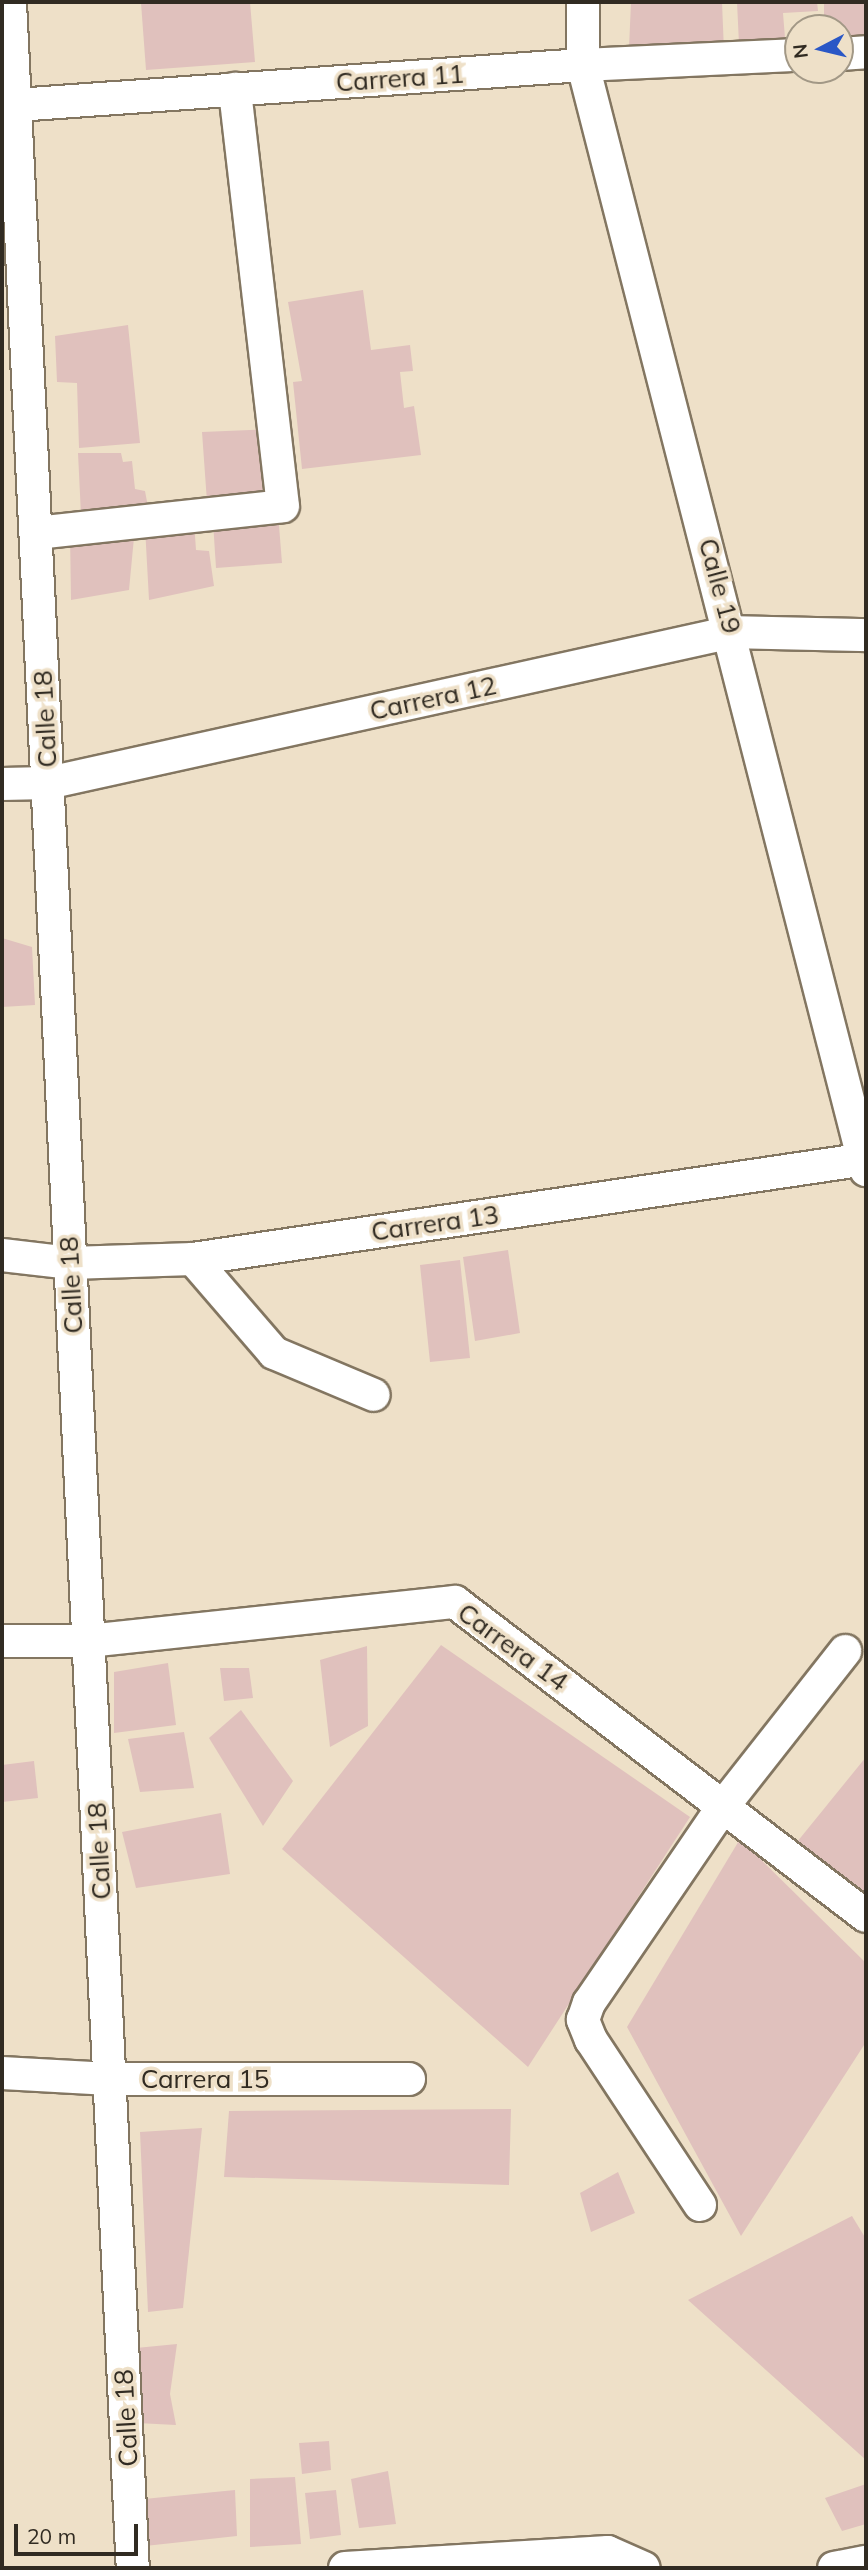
<!DOCTYPE html>
<html>
<head>
<meta charset="utf-8">
<style>
  body { margin:0 }
  #map { position:relative; width:868px; height:2570px; overflow:hidden; background:#eee0c8; font-family:Mulish,sans-serif }
  div>[style] { position:absolute }
  .building>* { inset:0; background:#e0c1bd }
  .roads { filter:drop-shadow(2px 0 #837661) drop-shadow(-2px 0 #837661) drop-shadow(0 2px #837661) drop-shadow(0 -2px #837661) }
  .street>* { height:32px; margin:-16px; padding:0 16px; transform-origin:16px; border-radius:16px; background:#fff }
  span { translate:-50% -50%; white-space:nowrap; text-align:center; line-height:1.15; -webkit-text-stroke:7px #eee0c8; paint-order:stroke }
  .street-label { font-size:26px; color:#312b22 }
  .frame { position:absolute; inset:0; border:4px solid #312b22; pointer-events:none }
  .north { position:absolute; left:784px; top:14px; width:70px; height:70px; box-sizing:border-box; background:#eee0c8; border:2px solid #a29886; border-radius:50%; rotate:263deg; font-size:19px; font-weight:700; line-height:28px; text-align:center; color:#312b22 }
  .north::after { content:''; display:block; margin:auto; width:24px; height:32px; background:#2a57c6; clip-path:polygon(50% 0,100% 100%,50% 72%,0 100%) }
  .scale { position:absolute; left:14px; top:2524px; width:124px; height:32px; box-sizing:border-box; border:4px solid #312b22; border-top:0; padding-left:9px; font-size:21px; line-height:24px; white-space:nowrap; color:#312b22; -webkit-text-stroke:5px #eee0c8; paint-order:stroke }
</style>
</head>
<body>
<div id="map">
  <div class="building">
    <div style="clip-path:polygon(250px 2px,255px 62px,146px 70px,141px 3px)"></div>
    <div style="clip-path:polygon(631px 2px,722px 2px,724px 51px,629px 48px)"></div>
    <div style="clip-path:polygon(737px 2px,817px 2px,818px 11px,783px 13px,785px 38px,739px 44px)"></div>
    <div style="clip-path:polygon(824px 2px,866px 2px,866px 44px,840px 46px,840px 28px,824px 28px)"></div>
    <div style="clip-path:polygon(363px 290px,371px 350px,410px 345px,413px 371px,400px 372px,404px 408px,414px 406px,421px 455px,302px 469px,293px 382px,302px 381px,288px 302px)"></div>
    <div style="clip-path:polygon(128px 325px,140px 443px,79px 448px,77px 383px,57px 382px,55px 336px)"></div>
    <div style="clip-path:polygon(273px 429px,275px 494px,207px 502px,202px 432px)"></div>
    <div style="clip-path:polygon(78px 453px,121px 453px,123px 462px,132px 461px,135px 489px,145px 491px,149px 512px,81px 515px)"></div>
    <div style="clip-path:polygon(278px 513px,282px 563px,216px 568px,213px 522px)"></div>
    <div style="clip-path:polygon(194px 521px,196px 550px,209px 551px,214px 586px,149px 600px,145px 527px)"></div>
    <div style="clip-path:polygon(135px 527px,129px 590px,71px 600px,70px 534px)"></div>
    <div style="clip-path:polygon(2px 938px,32px 947px,35px 1005px,2px 1007px)"></div>
    <div style="clip-path:polygon(508px 1250px,520px 1333px,475px 1341px,463px 1257px)"></div>
    <div style="clip-path:polygon(460px 1260px,470px 1358px,430px 1362px,420px 1265px)"></div>
    <div style="clip-path:polygon(441px 1645px,690px 1817px,528px 2067px,282px 1849px)"></div>
    <div style="clip-path:polygon(367px 1646px,368px 1726px,330px 1747px,320px 1660px)"></div>
    <div style="clip-path:polygon(168px 1663px,176px 1725px,114px 1733px,114px 1672px)"></div>
    <div style="clip-path:polygon(220px 1668px,249px 1668px,253px 1698px,224px 1701px)"></div>
    <div style="clip-path:polygon(241px 1710px,293px 1781px,263px 1826px,209px 1738px)"></div>
    <div style="clip-path:polygon(184px 1732px,194px 1788px,140px 1792px,128px 1739px)"></div>
    <div style="clip-path:polygon(866px 1757px,866px 1894px,797px 1842px)"></div>
    <div style="clip-path:polygon(34px 1761px,38px 1798px,2px 1802px,2px 1765px)"></div>
    <div style="clip-path:polygon(221px 1813px,230px 1874px,136px 1888px,122px 1832px)"></div>
    <div style="clip-path:polygon(740px 1839px,866px 1963px,866px 2042px,741px 2236px,627px 2027px)"></div>
    <div style="clip-path:polygon(511px 2109px,509px 2185px,224px 2177px,229px 2111px)"></div>
    <div style="clip-path:polygon(202px 2128px,183px 2308px,148px 2312px,140px 2132px)"></div>
    <div style="clip-path:polygon(618px 2172px,635px 2213px,591px 2232px,580px 2193px)"></div>
    <div style="clip-path:polygon(852px 2216px,866px 2239px,866px 2460px,688px 2300px)"></div>
    <div style="clip-path:polygon(177px 2344px,170px 2394px,176px 2425px,137px 2423px,136px 2348px)"></div>
    <div style="clip-path:polygon(329px 2441px,331px 2470px,302px 2474px,299px 2443px)"></div>
    <div style="clip-path:polygon(388px 2471px,396px 2524px,359px 2528px,351px 2479px)"></div>
    <div style="clip-path:polygon(295px 2477px,301px 2544px,250px 2547px,250px 2479px)"></div>
    <div style="clip-path:polygon(866px 2484px,866px 2524px,842px 2531px,825px 2498px)"></div>
    <div style="clip-path:polygon(235px 2490px,237px 2536px,145px 2546px,144px 2499px)"></div>
    <div style="clip-path:polygon(336px 2490px,341px 2535px,310px 2539px,305px 2493px)"></div>
  </div>
  <div class="roads">
    <div class="street">
      <div style="left:10px;top:2px;width:2569px;rotate:87.26deg"></div>
      <div style="left:583px;top:2px;width:63px;rotate:90deg"></div>
      <div style="left:583px;top:65px;width:1141px;rotate:75.63deg"></div>
      <div style="left:840px;top:54px;width:26px;rotate:-4deg"></div>
      <div style="left:2px;top:106px;width:582px;rotate:-4.04deg"></div>
      <div style="left:583px;top:65px;width:215px;rotate:-2.7deg"></div>
      <div style="left:36px;top:533px;width:248px;rotate:-6.2deg"></div>
      <div style="left:283px;top:506px;width:420px;rotate:-96.6deg"></div>
      <div style="left:2px;top:784px;width:46px;rotate:-1.2deg"></div>
      <div style="left:48px;top:783px;width:700px;rotate:-12.45deg"></div>
      <div style="left:732px;top:632px;width:134px;rotate:1.3deg"></div>
      <div style="left:2px;top:1255px;width:68px;rotate:6.7deg"></div>
      <div style="left:70px;top:1263px;width:123px;rotate:-1.9deg"></div>
      <div style="left:193px;top:1259px;width:680px;rotate:-8.45deg"></div>
      <div style="left:193px;top:1259px;width:124px;rotate:49.2deg"></div>
      <div style="left:274px;top:1353px;width:108px;rotate:22.8deg"></div>
      <div style="left:2px;top:1641px;width:86px"></div>
      <div style="left:88px;top:1641px;width:369px;rotate:-6.1deg"></div>
      <div style="left:455px;top:1602px;width:517px;rotate:37.38deg"></div>
      <div style="left:2px;top:2073px;width:108px;rotate:3.2deg"></div>
      <div style="left:110px;top:2079px;width:299px"></div>
      <div style="left:700px;top:2205px;width:198px;rotate:-123.4deg"></div>
      <div style="left:591px;top:2040px;width:22px;rotate:-112deg"></div>
      <div style="left:583px;top:2020px;width:18px;rotate:-71deg"></div>
      <div style="left:589px;top:2003px;width:240px;rotate:-55.7deg"></div>
      <div style="left:724px;top:1805px;width:196px;rotate:-51.8deg"></div>
      <div style="left:345px;top:2568px;width:263px;rotate:-3.5deg"></div>
      <div style="left:608px;top:2552px;width:39px;rotate:24deg"></div>
      <div style="left:834px;top:2568px;width:33px;rotate:-11deg"></div>
    </div>
  </div>
  <div class="street-label">
    <span style="left:400px;top:78px;rotate:-4deg">Carrera 11</span>
    <span style="left:720px;top:586px;rotate:75deg">Calle 19</span>
    <span style="left:433px;top:698px;rotate:-12deg">Carrera 12</span>
    <span style="left:45px;top:719px;rotate:-93deg">Calle 18</span>
    <span style="left:435px;top:1223px;rotate:-8deg">Carrera 13</span>
    <span style="left:71px;top:1285px;rotate:-93deg">Calle 18</span>
    <span style="left:513px;top:1647px;rotate:36deg">Carrera 14</span>
    <span style="left:99px;top:1851px;rotate:-93deg">Calle 18</span>
    <span style="left:205px;top:2079px">Carrera 15</span>
    <span style="left:126px;top:2418px;rotate:-93deg">Calle 18</span>
  </div>
  <div class="frame"></div>
  <div class="north">N</div>
  <div class="scale">20 m</div>
</div>
</body>
</html>
